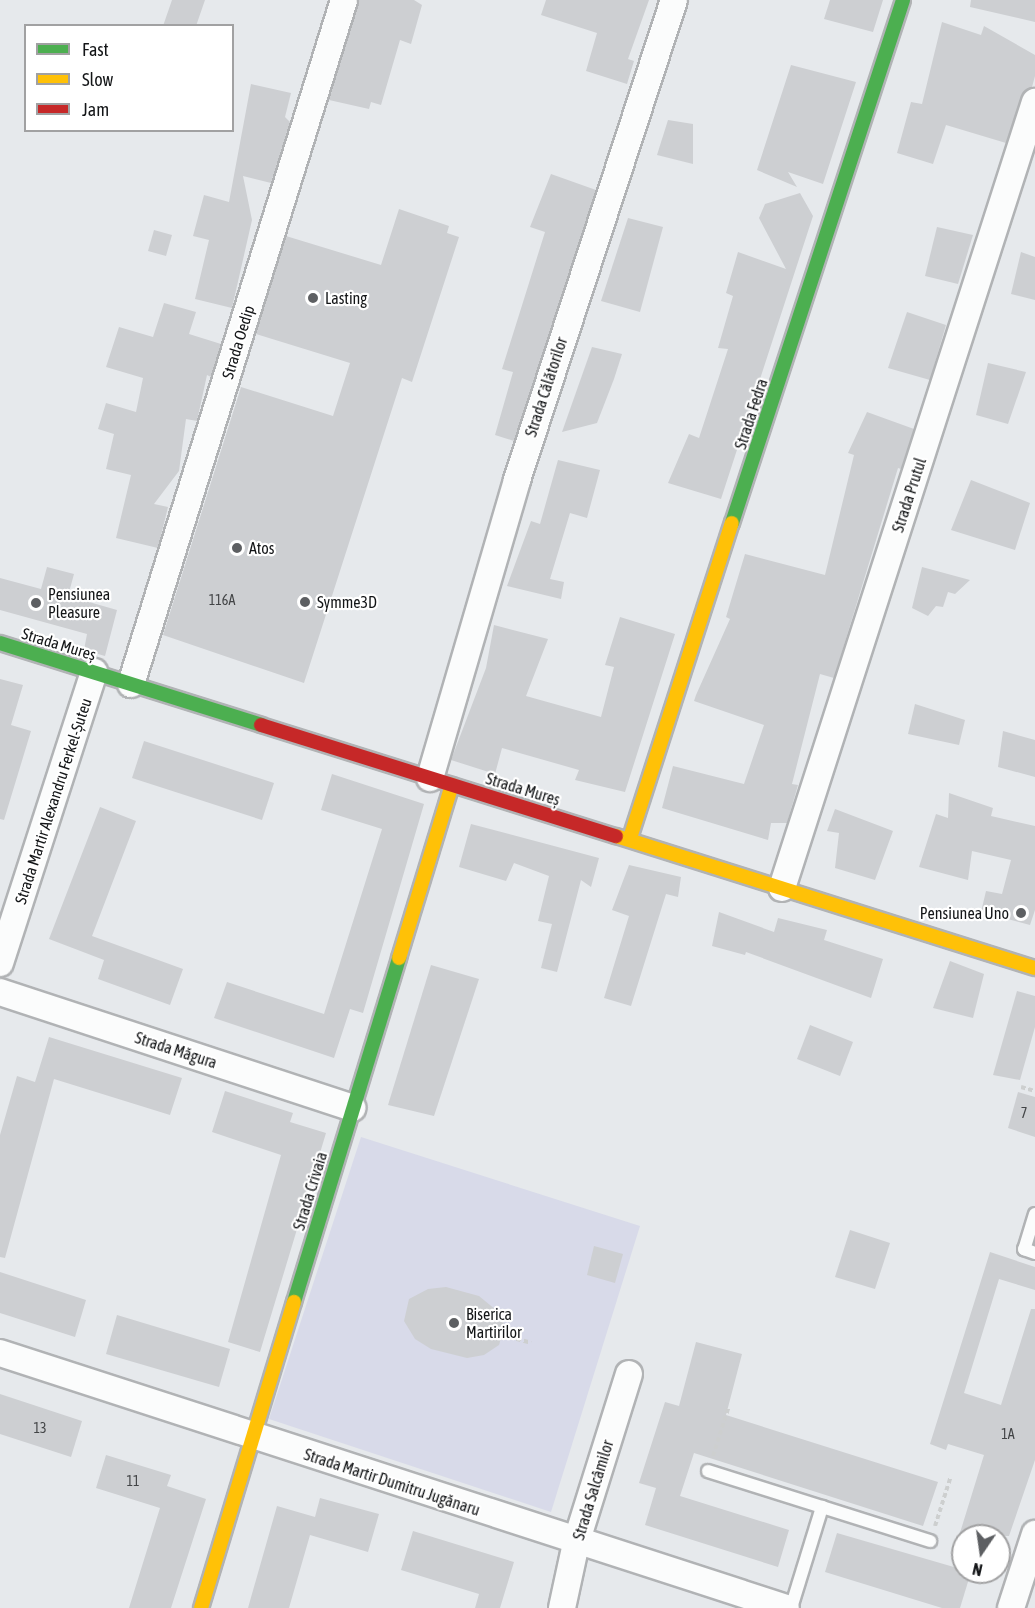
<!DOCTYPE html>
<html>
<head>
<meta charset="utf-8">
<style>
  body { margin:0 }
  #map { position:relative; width:1035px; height:1608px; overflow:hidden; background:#e6e9ec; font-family:"Asap Condensed",sans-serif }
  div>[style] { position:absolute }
  .green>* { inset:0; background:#d8dae9 }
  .building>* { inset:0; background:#cdcfd2 }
  .path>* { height:4px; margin-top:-2px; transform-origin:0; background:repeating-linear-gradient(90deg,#cdcfcf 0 4.5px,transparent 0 7.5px) }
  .roads { filter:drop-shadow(2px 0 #b1b3b5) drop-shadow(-2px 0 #b1b3b5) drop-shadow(0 2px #b1b3b5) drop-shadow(0 -2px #b1b3b5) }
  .lane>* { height:12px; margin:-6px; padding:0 6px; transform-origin:6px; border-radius:6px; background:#fbfcfc }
  .street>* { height:26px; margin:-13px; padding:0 13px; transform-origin:13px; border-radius:13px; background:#fbfcfc }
  .fast>* { height:14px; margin:-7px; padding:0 7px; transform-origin:7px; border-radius:7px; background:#4caf50 }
  .slow>* { height:14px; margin:-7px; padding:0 7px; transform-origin:7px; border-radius:7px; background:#ffc107 }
  .jam>* { height:14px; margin:-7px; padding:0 7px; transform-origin:7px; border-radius:7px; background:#c62828 }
  .dots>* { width:16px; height:16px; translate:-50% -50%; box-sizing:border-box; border:3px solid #fff; border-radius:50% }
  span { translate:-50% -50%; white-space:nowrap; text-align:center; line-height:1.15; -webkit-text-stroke:4.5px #fff; paint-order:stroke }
  .number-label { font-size:14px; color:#424446 }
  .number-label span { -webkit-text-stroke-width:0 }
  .poi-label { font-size:16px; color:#131517 }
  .left { translate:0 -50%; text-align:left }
  .right { translate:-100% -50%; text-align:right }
  .street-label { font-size:16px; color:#131517 }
  .legend { position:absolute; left:24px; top:24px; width:210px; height:108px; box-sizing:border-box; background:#fff; border:2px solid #a1a1a2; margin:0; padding:8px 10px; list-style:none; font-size:18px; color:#131517 }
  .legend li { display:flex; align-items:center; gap:12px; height:30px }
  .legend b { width:30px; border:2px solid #a1a1a2 }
  .north { position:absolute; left:951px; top:1524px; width:60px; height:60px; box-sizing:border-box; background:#fff; border:2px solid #a1a1a2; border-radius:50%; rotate:193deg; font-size:16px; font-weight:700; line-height:24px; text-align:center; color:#131517 }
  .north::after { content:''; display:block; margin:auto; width:21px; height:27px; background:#5d5f62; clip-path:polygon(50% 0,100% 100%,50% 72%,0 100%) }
</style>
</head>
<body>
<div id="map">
  <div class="green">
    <div style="clip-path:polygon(361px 1137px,640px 1226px,551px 1512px,269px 1419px)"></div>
  </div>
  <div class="building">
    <div style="clip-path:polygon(172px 0,205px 0,196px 26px,163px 26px)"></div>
    <div style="clip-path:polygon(359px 0,414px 0,422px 5px,411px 44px,400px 40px,381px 105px,371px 102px,369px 109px,329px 100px)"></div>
    <div style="clip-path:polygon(546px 0,649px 0,628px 59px,634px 61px,627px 84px,586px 71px,597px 33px,541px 15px)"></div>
    <div style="clip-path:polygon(830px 0,883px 0,873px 32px,824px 19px)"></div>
    <div style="clip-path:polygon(971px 0,1035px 0,1035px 22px,970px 7px)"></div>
    <div style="clip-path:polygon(942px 22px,981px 35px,984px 26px,1035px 55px,1035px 76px,1032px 87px,1021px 97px,1006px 143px,946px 125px,933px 164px,897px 153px,911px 102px,922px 104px)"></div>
    <div style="clip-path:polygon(791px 65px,856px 82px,823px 184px,788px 172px,797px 187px,757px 170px)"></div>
    <div style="clip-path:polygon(251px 84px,291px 93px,285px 117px,290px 122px,271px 183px,243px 176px,252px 220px,232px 308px,195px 299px,209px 240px,193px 236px,204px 195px,229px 202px)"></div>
    <div style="clip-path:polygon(668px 120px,693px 124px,693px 164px,657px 155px)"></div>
    <div style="clip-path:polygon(551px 174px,596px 190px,514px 441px,495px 435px,513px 372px,502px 369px,545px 232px,530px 227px)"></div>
    <div style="clip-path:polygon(800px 193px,813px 216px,721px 499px,668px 483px,689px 434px,699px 438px,728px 349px,718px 348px,733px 296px,726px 293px,738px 252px,786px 269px,759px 218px,765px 204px)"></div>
    <div style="clip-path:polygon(399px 209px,449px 226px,447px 233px,459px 237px,412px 382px,402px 378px,304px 683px,163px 635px,241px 387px,333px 416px,350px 363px,256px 334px,286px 236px,381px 265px)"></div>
    <div style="clip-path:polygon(628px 218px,663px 227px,640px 312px,601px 301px)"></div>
    <div style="clip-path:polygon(937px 227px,973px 235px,958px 284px,925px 276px)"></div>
    <div style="clip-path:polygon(154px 230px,172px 235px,166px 256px,148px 251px)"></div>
    <div style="clip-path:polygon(1021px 252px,1035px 257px,1035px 300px,1011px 294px)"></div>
    <div style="clip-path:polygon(164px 303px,196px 312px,189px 334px,221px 344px,211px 377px,207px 375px,197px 421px,186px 419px,179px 471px,154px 504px,168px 507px,158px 548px,116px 538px,131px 475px,106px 469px,114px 434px,98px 429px,106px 403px,136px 412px,143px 378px,106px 367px,119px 327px,153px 337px)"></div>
    <div style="clip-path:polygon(907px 312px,946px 325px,930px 380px,888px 368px)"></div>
    <div style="clip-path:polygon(592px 347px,622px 354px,614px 379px,597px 423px,562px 432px)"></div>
    <div style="clip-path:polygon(988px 363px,1026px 372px,1008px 424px,976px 415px)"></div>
    <div style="clip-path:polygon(867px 412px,914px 429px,901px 469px,898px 468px,834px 678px,820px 674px,792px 784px,798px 785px,787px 823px,771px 823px,768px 840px,662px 808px,673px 766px,744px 784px,764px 725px,694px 701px,696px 695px,730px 619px,726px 617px,745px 554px,825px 575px,854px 455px,848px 453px)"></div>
    <div style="clip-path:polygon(558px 460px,600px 470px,587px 518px,570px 513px,550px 579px,564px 582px,561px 599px,507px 586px,531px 521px,540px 524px)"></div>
    <div style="clip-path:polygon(971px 480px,1030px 503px,1015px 550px,951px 530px)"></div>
    <div style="clip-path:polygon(47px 567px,74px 574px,68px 596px,117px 610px,105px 656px,84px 650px,87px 634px,0 610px,0 578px,41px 589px)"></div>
    <div style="clip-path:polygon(922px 567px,970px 580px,955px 594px,948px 592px,943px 607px,936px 606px,928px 616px,912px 608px)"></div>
    <div style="clip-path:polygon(620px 617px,675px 634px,625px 792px,575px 780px,579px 770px,502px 748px,495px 774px,451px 760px,486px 668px,494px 625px,548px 639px,526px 696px,601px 717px,614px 667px,605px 665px)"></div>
    <div style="clip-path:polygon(0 679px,23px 685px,11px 725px,31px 731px,4px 820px,0 819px)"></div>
    <div style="clip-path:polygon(915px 704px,965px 720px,959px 745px,908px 734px)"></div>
    <div style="clip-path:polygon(1003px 731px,1035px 740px,1035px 777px,998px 767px)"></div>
    <div style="clip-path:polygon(144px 741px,274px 783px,262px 820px,132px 778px)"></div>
    <div style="clip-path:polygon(332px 774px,424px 804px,363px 1013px,350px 1009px,334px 1058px,214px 1018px,227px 982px,324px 1014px,382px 829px,321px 810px)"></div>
    <div style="clip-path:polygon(949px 793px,993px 808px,991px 816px,1035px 826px,1035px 910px,1030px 925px,981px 912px,986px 891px,1002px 894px,1011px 860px,972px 851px,968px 880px,919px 867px,936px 814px,948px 818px)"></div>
    <div style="clip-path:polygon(100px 807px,136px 821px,92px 936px,183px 969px,170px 1005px,98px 979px,104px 960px,49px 939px)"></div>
    <div style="clip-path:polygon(835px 809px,893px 831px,875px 880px,835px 868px,839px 833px,827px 831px)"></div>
    <div style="clip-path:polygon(471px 824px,599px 858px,591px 887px,581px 880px,557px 972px,541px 968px,552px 924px,538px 921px,549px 876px,514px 863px,506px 881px,459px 867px)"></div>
    <div style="clip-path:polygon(629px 865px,681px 877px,678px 897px,666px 894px,631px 1006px,604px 998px,629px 916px,612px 910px)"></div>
    <div style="clip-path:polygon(719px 912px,774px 932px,778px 918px,827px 930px,824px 940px,883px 959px,871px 998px,746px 952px,745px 955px,712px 946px)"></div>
    <div style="clip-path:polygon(950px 961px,984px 974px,973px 1018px,933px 1008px)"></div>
    <div style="clip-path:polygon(431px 965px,479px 979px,434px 1116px,388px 1105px)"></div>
    <div style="clip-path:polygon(1017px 991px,1035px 996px,1035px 1027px,1020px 1080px,993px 1075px)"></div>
    <div style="clip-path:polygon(810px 1025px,853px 1042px,840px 1076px,797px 1059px)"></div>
    <div style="clip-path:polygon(49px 1037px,182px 1078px,170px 1115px,54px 1079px,5px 1258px,0 1257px,0 1135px,17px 1076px,35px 1082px)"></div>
    <div style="clip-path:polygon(225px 1091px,293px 1113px,290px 1122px,326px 1133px,260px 1352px,228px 1342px,281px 1155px,212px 1132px)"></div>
    <div style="clip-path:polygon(1018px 1092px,1035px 1097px,1035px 1137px,1008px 1128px)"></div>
    <div style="clip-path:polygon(850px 1230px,890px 1243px,875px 1289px,835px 1277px)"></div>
    <div style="clip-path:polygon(594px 1246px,623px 1254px,615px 1283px,587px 1275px)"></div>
    <div style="clip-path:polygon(990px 1252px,1035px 1267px,1035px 1290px,999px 1279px,964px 1393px,1001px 1405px,1031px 1309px,1035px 1309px,1035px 1460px,1009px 1536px,959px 1536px,984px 1455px,948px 1444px,946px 1450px,930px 1444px)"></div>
    <div style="clip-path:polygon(0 1272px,86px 1300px,75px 1337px,0 1313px)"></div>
    <div style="clip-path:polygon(446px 1287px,479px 1296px,496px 1310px,505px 1325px,499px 1345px,484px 1355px,467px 1358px,431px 1349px,415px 1339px,404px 1321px,409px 1299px,428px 1289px)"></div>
    <div style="clip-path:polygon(117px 1315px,230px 1349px,219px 1387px,106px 1354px)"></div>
    <div style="clip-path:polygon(696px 1342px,742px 1354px,726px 1415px,938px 1482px,923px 1526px,694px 1453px,680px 1496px,789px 1530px,778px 1567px,645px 1525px,656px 1488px,639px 1483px,665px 1402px,679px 1406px)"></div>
    <div style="clip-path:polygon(0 1394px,82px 1421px,71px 1457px,0 1434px)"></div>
    <div style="clip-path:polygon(106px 1455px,171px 1475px,167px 1486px,206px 1499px,171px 1608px,129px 1608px,160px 1508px,96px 1488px)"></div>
    <div style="clip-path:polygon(320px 1498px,379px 1514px,368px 1552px,310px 1535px,289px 1608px,248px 1608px,277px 1506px,315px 1517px)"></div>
    <div style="clip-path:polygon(413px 1531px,514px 1562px,500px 1608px,475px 1608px,479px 1594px,401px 1570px)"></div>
    <div style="clip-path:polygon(837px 1533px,971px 1572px,960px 1608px,942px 1608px,825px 1572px)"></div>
  </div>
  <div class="path">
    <div style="left:1021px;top:1087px;width:15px;rotate:16deg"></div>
    <div style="left:502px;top:1335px;width:30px;rotate:15deg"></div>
    <div style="left:713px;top:1456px;width:52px;rotate:-72.3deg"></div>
    <div style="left:935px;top:1526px;width:52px;rotate:-72.3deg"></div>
  </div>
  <div class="roads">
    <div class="lane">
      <div style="left:1035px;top:1214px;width:37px;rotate:107deg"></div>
      <div style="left:1024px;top:1249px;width:12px;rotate:20deg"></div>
      <div style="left:708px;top:1471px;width:233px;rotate:17.5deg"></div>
      <div style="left:791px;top:1608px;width:106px;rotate:-72.9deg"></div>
    </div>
    <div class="street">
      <div style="left:131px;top:684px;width:716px;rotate:-72.7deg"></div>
      <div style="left:430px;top:778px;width:310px;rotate:-73.7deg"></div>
      <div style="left:517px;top:480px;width:505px;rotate:-71.89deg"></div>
      <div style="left:782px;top:888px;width:826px;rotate:-72.16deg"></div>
      <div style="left:0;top:963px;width:306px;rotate:-72.1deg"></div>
      <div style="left:0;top:992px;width:371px;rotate:18.2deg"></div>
      <div style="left:0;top:1353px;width:826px;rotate:17.97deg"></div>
      <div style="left:562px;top:1608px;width:66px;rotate:-77.8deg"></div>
      <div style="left:576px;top:1543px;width:177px;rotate:-72.6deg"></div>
      <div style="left:1011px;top:1608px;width:78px;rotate:-72deg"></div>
    </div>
    <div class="fast">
      <div style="left:732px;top:523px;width:550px;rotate:-71.89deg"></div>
      <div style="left:0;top:643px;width:274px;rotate:17.4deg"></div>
      <div style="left:294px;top:1302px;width:360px;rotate:-73deg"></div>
    </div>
    <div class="slow">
      <div style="left:616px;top:836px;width:439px;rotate:17.5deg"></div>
      <div style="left:630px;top:838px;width:331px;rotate:-72.1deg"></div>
      <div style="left:399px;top:958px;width:181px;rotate:-73deg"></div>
      <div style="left:201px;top:1608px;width:320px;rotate:-73.1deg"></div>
    </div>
    <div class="jam">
      <div style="left:261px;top:725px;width:372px;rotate:17.4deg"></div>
    </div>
  </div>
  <div class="dots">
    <div style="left:313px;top:298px;background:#5d5f62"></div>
    <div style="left:237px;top:548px;background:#5d5f62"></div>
    <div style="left:305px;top:602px;background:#5d5f62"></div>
    <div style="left:36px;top:603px;background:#5d5f62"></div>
    <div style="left:1021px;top:913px;background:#5d5f62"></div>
    <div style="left:454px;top:1323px;background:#5d5f62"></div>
  </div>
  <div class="number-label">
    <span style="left:222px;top:600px">116A</span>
    <span style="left:1024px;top:1113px">7</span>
    <span style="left:40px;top:1428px">13</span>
    <span style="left:1008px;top:1434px">1A</span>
    <span style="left:133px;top:1481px">11</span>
  </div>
  <div class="poi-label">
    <span class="left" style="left:325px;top:298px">Lasting</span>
    <span class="left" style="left:249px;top:548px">Atos</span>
    <span class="left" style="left:48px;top:603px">Pensiunea<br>Pleasure</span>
    <span class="left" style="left:317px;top:602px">Symme3D</span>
    <span class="right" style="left:1009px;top:913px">Pensiunea Uno</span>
    <span class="left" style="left:466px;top:1323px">Biserica<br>Martirilor</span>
  </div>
  <div class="street-label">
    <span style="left:238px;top:342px;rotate:-73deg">Strada Oedip</span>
    <span style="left:546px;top:387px;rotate:-72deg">Strada Călătorilor</span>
    <span style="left:751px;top:414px;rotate:-72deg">Strada Fedra</span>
    <span style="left:909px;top:495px;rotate:-72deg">Strada Prutul</span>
    <span style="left:59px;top:644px;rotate:17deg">Strada Mureș</span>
    <span style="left:523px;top:789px;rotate:17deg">Strada Mureș</span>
    <span style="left:53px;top:801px;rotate:-72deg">Strada Martir Alexandru Ferkel-Șuteu</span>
    <span style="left:176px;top:1050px;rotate:18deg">Strada Măgura</span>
    <span style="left:310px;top:1191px;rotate:-73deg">Strada Crivaia</span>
    <span style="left:392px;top:1482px;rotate:18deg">Strada Martir Dumitru Jugănaru</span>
    <span style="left:593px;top:1490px;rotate:-73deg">Strada Salcâmilor</span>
  </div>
  <ul class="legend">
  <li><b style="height:8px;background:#4caf50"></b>Fast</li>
  <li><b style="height:8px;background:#ffc107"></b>Slow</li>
  <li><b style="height:8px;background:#c62828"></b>Jam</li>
  </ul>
  <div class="north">N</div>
</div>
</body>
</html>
